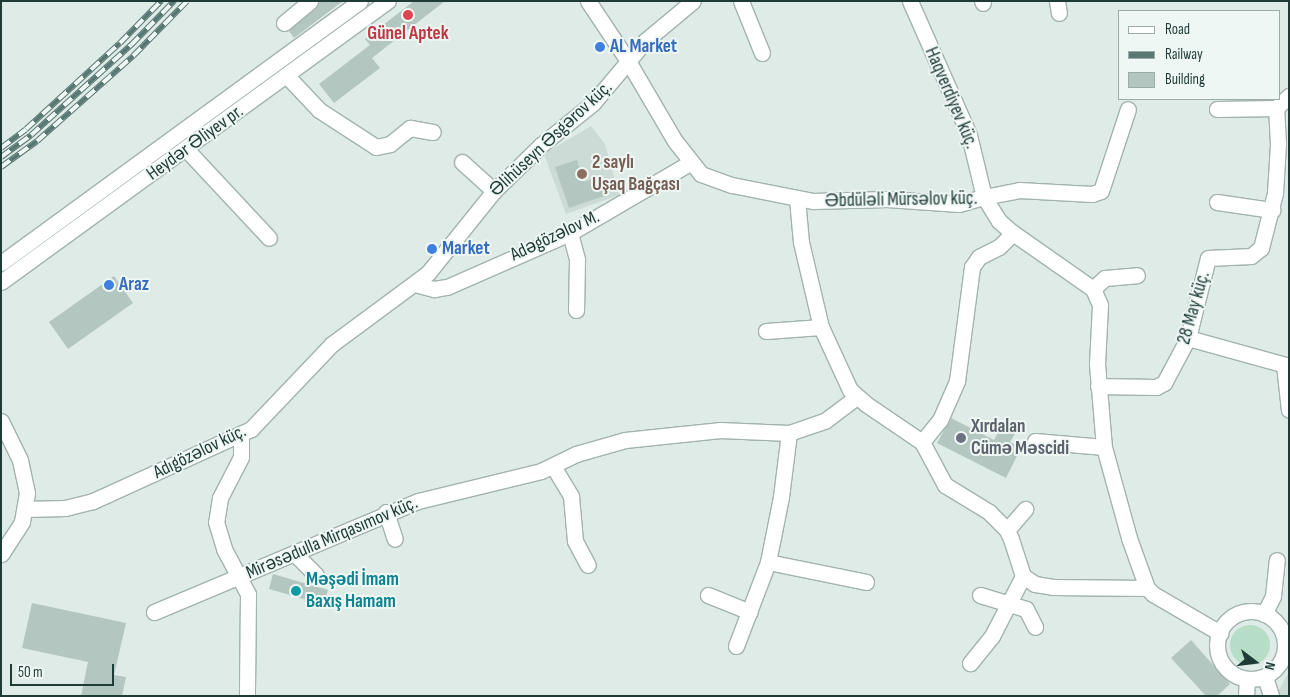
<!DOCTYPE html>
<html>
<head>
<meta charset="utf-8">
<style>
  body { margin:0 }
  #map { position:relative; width:1290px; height:697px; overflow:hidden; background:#dfebe7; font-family:"Sofia Sans Condensed",sans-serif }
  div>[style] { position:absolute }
  .built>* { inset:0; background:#cddbd6 }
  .green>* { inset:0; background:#b6ddc6 }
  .round { border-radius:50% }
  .building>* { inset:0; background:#b4c6c0 }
  .roads { filter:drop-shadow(1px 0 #a2b3af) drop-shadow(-1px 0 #a2b3af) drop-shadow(0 1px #a2b3af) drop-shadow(0 -1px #a2b3af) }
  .street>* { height:15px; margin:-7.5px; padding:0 7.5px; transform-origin:7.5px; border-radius:7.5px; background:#fff }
  .street>.ring { margin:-7.5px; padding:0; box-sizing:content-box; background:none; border:15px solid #fff; border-radius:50% }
  .secondary>* { height:15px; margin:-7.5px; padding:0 7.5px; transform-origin:7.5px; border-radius:7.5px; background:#fff }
  .rail>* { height:5.5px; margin-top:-2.75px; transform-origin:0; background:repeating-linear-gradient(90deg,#eff7f4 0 11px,#597773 0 22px); box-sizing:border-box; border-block:1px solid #597773 }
  .dots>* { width:14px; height:14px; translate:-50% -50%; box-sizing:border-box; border:2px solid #eff7f4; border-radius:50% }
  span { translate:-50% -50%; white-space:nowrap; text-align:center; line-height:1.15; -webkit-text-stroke:4px #eff7f4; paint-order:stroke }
  .health-label { font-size:19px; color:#be3a42; font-weight:700 }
  .shop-label { font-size:19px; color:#366cbe; font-weight:700 }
  .left { translate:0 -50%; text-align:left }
  .street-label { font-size:19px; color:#1f3b37 }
  .education-label { font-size:19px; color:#785e54; font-weight:700 }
  .worship-label { font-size:19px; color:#5b616d; font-weight:700 }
  .culture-label { font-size:19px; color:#0d838f; font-weight:700 }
  .frame { position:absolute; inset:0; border:2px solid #1f3b37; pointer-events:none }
  .legend { position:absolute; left:1118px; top:10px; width:162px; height:90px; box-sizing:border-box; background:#eff7f4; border:1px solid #9caca8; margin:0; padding:6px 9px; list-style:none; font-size:15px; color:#1f3b37 }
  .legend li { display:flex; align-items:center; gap:10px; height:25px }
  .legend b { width:25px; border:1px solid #9caca8 }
  .north { position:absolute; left:1230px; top:637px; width:50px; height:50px; -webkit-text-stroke:4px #eff7f4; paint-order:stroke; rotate:105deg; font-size:14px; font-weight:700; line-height:20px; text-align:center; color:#1f3b37 }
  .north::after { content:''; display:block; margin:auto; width:18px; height:22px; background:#1f3b37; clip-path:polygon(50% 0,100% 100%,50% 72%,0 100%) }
  .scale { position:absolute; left:10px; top:664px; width:104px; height:22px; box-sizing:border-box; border:2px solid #1f3b37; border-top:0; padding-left:6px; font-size:15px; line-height:18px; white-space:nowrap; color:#1f3b37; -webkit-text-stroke:4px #eff7f4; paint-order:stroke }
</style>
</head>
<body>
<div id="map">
  <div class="built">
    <div style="clip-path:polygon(591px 126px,605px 144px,619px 195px,566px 214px,544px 154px)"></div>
    <div style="clip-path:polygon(1289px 671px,1289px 696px,1276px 696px)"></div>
  </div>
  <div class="green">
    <div class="round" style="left:1230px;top:625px;width:40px;height:40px"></div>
  </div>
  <div class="building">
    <div style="clip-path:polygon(321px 1px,343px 1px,294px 38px,289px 31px)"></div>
    <div style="clip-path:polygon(414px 1px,445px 1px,372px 58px,380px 68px,334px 103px,319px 84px,370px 45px,365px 39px)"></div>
    <div style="clip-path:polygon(577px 160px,584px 182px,601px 176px,607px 195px,569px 208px,555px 167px)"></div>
    <div style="clip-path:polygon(114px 276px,133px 303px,68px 349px,49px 322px)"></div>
    <div style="clip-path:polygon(951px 418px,994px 440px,1002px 425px,1016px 432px,1010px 442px,1021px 448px,1006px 478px,937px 443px)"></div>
    <div style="clip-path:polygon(273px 574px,328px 590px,324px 605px,269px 589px)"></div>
    <div style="clip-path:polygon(32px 603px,126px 623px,114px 675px,126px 677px,122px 696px,81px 696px,88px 662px,22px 648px)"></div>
    <div style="clip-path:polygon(1191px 640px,1230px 684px,1217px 696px,1206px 696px,1171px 658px)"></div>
  </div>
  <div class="roads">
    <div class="street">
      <div style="left:588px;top:1px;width:72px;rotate:56.3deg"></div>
      <div style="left:628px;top:61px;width:93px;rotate:59.6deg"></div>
      <div style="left:675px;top:141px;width:42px;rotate:51.8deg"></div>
      <div style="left:701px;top:174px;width:33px;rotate:20deg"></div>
      <div style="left:732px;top:185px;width:83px;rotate:11.2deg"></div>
      <div style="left:813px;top:201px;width:74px;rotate:-1.5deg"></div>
      <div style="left:887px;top:199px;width:72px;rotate:4deg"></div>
      <div style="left:959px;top:204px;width:26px;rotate:-16deg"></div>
      <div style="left:984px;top:197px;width:28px;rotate:58deg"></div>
      <div style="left:999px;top:221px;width:18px;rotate:41deg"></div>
      <div style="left:1013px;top:233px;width:98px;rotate:35deg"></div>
      <div style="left:1093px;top:289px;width:17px;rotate:66deg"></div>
      <div style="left:1100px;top:305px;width:59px;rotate:92.9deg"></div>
      <div style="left:1097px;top:364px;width:83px;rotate:85.2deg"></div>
      <div style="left:1104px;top:447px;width:94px;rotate:74.6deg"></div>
      <div style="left:1129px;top:538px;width:53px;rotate:70.2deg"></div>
      <div style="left:1147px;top:588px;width:8px;rotate:45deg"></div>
      <div style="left:1153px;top:594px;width:78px;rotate:30.2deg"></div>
      <div style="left:741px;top:1px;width:56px;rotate:68deg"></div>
      <div style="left:910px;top:1px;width:146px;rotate:66.2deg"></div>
      <div style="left:969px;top:135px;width:64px;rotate:76.4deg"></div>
      <div style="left:984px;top:197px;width:36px;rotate:-11deg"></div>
      <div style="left:1019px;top:190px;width:73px;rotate:3.1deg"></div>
      <div style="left:1092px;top:194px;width:9px;rotate:-18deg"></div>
      <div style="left:1101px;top:191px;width:86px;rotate:-71.8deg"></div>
      <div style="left:982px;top:1px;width:2px;rotate:63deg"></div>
      <div style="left:1057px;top:1px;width:12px;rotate:81deg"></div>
      <div style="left:284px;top:23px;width:34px;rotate:-40deg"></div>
      <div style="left:287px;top:76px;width:47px;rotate:46.7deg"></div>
      <div style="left:319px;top:110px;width:68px;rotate:33deg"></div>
      <div style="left:376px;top:147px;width:14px;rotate:-12deg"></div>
      <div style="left:390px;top:144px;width:26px;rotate:-39deg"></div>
      <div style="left:410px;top:128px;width:23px;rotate:10deg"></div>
      <div style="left:1217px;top:109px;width:59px;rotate:-1deg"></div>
      <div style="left:187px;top:150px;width:120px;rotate:47deg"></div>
      <div style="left:462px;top:162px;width:43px;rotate:42.2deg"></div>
      <div style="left:797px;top:199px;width:43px;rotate:84.7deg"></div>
      <div style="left:801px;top:242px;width:87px;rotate:76.8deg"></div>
      <div style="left:821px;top:327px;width:69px;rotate:65.3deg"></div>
      <div style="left:850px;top:390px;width:21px;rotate:41deg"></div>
      <div style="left:866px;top:404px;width:68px;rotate:34.2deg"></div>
      <div style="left:922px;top:442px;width:49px;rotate:61.9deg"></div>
      <div style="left:945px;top:485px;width:52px;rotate:31.5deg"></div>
      <div style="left:989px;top:512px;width:25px;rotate:45deg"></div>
      <div style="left:1007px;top:530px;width:10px;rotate:66deg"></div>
      <div style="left:1011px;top:539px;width:39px;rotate:72deg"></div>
      <div style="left:1023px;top:576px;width:68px;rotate:117.3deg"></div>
      <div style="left:992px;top:636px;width:35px;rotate:129deg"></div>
      <div style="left:1217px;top:202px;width:56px;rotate:8.3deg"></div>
      <div style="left:570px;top:233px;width:28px;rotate:75deg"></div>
      <div style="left:577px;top:260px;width:50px;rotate:91.1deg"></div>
      <div style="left:415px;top:284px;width:20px;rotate:15deg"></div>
      <div style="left:434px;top:289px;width:13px;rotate:-9deg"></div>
      <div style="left:447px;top:287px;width:134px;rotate:-23.7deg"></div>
      <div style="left:570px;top:233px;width:139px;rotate:-30.3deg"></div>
      <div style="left:1093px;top:289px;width:16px;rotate:-43deg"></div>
      <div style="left:1105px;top:278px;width:32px;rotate:-5deg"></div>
      <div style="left:766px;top:331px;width:55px;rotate:-4.2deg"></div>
      <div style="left:1188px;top:338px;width:105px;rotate:15.5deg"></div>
      <div style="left:1284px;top:365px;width:45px;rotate:83.7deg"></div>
      <div style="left:1098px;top:386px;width:58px;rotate:1deg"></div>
      <div style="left:1156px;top:387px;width:9px;rotate:-27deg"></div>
      <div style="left:1164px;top:383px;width:51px;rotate:-61.9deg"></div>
      <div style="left:1188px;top:338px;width:82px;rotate:-76deg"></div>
      <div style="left:1208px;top:258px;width:43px;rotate:-2.7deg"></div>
      <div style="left:1251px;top:256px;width:13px;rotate:-39deg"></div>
      <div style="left:1261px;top:248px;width:57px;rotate:-75.7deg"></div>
      <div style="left:1275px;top:193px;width:49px;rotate:-86.5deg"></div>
      <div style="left:1278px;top:144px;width:36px;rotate:-93deg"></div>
      <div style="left:1276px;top:108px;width:18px;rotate:-43deg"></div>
      <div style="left:1px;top:421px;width:43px;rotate:64deg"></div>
      <div style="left:20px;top:460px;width:34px;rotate:78deg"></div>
      <div style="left:27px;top:493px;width:29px;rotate:100deg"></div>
      <div style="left:22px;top:522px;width:38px;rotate:123deg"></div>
      <div style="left:241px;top:435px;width:22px;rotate:90deg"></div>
      <div style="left:241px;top:457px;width:46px;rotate:117.1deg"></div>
      <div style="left:220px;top:498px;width:24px;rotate:99deg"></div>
      <div style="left:216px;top:522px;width:28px;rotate:73deg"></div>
      <div style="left:224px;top:549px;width:51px;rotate:61.9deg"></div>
      <div style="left:248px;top:594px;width:102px;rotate:90.6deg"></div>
      <div style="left:1035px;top:441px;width:69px;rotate:5deg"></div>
      <div style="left:922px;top:442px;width:28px;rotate:-51deg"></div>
      <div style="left:940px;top:420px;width:43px;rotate:-66.4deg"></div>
      <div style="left:957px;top:381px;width:115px;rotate:-82.5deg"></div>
      <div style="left:972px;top:267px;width:12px;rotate:-55deg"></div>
      <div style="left:979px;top:257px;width:22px;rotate:-27deg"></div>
      <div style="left:999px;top:247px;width:20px;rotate:-45deg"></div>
      <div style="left:553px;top:466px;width:35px;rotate:59deg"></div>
      <div style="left:571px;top:496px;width:45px;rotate:84.9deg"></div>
      <div style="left:575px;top:541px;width:27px;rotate:62deg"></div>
      <div style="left:25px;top:509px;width:40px;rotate:-1.4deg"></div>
      <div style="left:65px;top:508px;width:29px;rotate:-14deg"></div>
      <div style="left:93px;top:501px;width:174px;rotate:-24.5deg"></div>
      <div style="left:251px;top:429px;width:117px;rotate:-46.4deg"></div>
      <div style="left:332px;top:344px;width:119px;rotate:-36.5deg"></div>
      <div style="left:428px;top:273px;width:105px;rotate:-51.2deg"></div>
      <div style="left:494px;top:191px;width:66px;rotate:-44.4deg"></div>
      <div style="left:541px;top:145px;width:67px;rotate:-38.9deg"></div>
      <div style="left:593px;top:103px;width:81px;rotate:-50deg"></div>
      <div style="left:645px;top:41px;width:62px;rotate:-39.8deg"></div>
      <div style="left:386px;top:512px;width:28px;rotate:72deg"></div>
      <div style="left:1007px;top:530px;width:28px;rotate:-49deg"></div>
      <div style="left:294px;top:553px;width:31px;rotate:45deg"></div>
      <div style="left:768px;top:562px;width:100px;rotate:11.5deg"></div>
      <div style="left:1023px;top:576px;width:14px;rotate:34deg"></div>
      <div style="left:1035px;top:584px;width:18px;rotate:9deg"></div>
      <div style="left:1053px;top:587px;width:94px;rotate:0.6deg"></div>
      <div style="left:708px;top:595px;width:45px;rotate:22deg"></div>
      <div style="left:980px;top:595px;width:48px;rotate:16.9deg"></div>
      <div style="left:1026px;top:609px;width:20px;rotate:63deg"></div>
      <div class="ring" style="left:1217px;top:611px;width:53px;height:53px"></div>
      <div style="left:154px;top:612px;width:286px;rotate:-22.8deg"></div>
      <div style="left:418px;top:501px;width:127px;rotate:-13.7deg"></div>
      <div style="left:541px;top:471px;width:39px;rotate:-26deg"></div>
      <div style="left:576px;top:454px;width:51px;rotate:-15.9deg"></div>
      <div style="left:625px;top:440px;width:96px;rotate:-6deg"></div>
      <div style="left:720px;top:430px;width:69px;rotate:2.5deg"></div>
      <div style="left:789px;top:433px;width:39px;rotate:-19deg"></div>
      <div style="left:826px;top:420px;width:38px;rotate:-37deg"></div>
      <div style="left:1264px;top:614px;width:20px;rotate:-63deg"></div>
      <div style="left:1273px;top:596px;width:36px;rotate:-84deg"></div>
      <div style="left:736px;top:646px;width:90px;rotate:-69.1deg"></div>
      <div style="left:768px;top:562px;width:66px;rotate:-78.7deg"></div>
      <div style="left:781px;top:497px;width:64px;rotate:-82.9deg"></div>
      <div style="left:1265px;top:677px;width:20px;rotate:72deg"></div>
      <div style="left:1246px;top:696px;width:17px;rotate:-87deg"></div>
    </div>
    <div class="secondary">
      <div style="left:1px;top:263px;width:444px;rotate:-36.1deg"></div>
      <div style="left:1px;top:282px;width:478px;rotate:-36deg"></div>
    </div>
  </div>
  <div class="rail">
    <div style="left:1px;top:148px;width:31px;rotate:-37deg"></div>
    <div style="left:26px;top:129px;width:127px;rotate:-42.5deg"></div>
    <div style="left:120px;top:43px;width:59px;rotate:-45.7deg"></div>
    <div style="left:1px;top:157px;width:37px;rotate:-36deg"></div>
    <div style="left:31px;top:135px;width:135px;rotate:-42deg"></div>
    <div style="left:131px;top:45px;width:62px;rotate:-45.7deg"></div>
    <div style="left:1px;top:167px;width:44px;rotate:-35.8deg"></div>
    <div style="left:37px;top:141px;width:128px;rotate:-41.5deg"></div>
    <div style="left:133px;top:56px;width:77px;rotate:-45.5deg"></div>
  </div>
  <div class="dots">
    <div style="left:408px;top:15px;background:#e0444e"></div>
    <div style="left:600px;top:47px;background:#3f7fe0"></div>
    <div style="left:582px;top:174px;background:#8d6e63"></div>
    <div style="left:432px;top:249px;background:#3f7fe0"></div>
    <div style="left:109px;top:285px;background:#3f7fe0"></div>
    <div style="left:961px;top:438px;background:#6b7280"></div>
    <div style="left:296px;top:591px;background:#0f9aa8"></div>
  </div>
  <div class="health-label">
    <span style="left:408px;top:34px">Günel Aptek</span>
  </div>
  <div class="shop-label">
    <span class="left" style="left:610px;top:47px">AL Market</span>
    <span class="left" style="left:442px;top:249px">Market</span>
    <span class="left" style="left:119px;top:285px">Araz</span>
  </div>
  <div class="street-label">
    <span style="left:951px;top:98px;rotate:67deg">Haqverdiyev küç.</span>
    <span style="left:551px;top:139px;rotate:-43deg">Əlihüseyn Əsgərov küç.</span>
    <span style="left:195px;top:143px;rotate:-36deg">Heydər Əliyev pr.</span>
    <span style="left:901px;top:200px;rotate:-1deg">Əbdüləli Mürsəlov küç.</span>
    <span style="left:555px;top:236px;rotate:-25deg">Adəgözəlov M.</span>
    <span style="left:1194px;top:308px;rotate:-74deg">28 May küç.</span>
    <span style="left:200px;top:452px;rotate:-26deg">Adıgözəlov küç.</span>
    <span style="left:332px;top:538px;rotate:-23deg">Mirəsədulla Mirqasımov küç.</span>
  </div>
  <div class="education-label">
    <span class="left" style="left:592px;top:174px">2 saylı<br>Uşaq Bağçası</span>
  </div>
  <div class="worship-label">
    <span class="left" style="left:971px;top:438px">Xırdalan<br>Cümə Məscidi</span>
  </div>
  <div class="culture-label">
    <span class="left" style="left:306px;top:591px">Məşədi İmam<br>Baxış Hamam</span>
  </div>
  <div class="frame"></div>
  <ul class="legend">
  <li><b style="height:6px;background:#fff"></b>Road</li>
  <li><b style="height:6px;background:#597773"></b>Railway</li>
  <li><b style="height:14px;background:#b4c6c0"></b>Building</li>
  </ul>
  <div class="north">N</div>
  <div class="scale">50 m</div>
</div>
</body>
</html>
